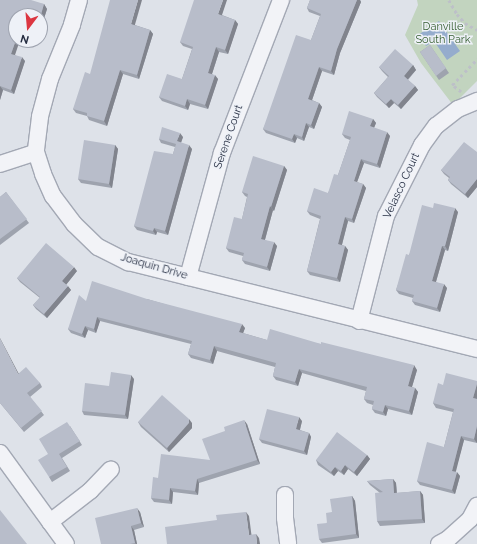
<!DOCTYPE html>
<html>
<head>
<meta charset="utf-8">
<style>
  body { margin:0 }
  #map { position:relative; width:477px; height:544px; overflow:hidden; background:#dee2e9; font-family:Raleway,sans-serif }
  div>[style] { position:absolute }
  .green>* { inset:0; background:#c2d4bf }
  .water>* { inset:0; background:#95accd }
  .path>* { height:2.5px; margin-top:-1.25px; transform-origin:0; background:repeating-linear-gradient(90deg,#bdc0c8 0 3px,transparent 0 6px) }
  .roads { filter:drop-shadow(1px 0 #a3a8b4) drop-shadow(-1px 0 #a3a8b4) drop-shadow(0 1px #a3a8b4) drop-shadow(0 -1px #a3a8b4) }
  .minor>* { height:16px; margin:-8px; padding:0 8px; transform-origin:8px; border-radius:8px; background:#f2f3f7 }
  .wall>* { inset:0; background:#9ea3ae }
  .shaded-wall>* { inset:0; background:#81848d }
  .building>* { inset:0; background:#b8bdca }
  span { translate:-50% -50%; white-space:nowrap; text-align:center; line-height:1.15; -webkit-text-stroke:3px #eef1f7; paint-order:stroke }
  .park-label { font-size:11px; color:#365f32 }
  .street-label { font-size:11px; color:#262e42 }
  .north { position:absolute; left:8px; top:8px; width:40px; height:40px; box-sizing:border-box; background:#eef1f7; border:1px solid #9ea3af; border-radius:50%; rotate:196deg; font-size:11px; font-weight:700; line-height:16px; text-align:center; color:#262e42 }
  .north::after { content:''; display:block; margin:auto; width:14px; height:18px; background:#dc3641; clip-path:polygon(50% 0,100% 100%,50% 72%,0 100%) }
</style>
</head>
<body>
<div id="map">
  <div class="green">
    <div style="clip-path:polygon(417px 0,477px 0,477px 81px,453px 105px,421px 63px,405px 35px,418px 5px)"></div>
  </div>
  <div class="water">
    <div style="clip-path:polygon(439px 21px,460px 51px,447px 60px,434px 41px,426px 46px,418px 35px)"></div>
  </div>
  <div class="path">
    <div style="left:449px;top:0;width:16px;rotate:60deg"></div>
    <div style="left:457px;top:14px;width:12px;rotate:48deg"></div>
    <div style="left:465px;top:23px;width:14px;rotate:30deg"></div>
    <div style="left:461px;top:92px;width:11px;rotate:-142deg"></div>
    <div style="left:452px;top:85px;width:36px;rotate:-46deg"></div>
  </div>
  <div class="roads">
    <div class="minor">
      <div style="left:79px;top:0;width:26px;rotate:106deg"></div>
      <div style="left:72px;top:25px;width:58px;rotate:112.2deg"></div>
      <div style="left:50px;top:79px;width:39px;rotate:105deg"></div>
      <div style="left:40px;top:117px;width:35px;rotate:97deg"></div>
      <div style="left:36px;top:152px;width:23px;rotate:72deg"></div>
      <div style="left:43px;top:174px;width:24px;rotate:66deg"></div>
      <div style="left:53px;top:196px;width:35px;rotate:53deg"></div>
      <div style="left:74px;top:224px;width:33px;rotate:44deg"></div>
      <div style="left:98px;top:247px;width:34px;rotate:27deg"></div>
      <div style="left:128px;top:262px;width:360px;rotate:14deg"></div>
      <div style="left:0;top:164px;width:38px;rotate:-18deg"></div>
      <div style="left:188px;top:277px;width:129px;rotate:-74.7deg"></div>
      <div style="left:222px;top:153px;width:164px;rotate:-68.9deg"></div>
      <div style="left:359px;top:321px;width:108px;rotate:-75.6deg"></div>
      <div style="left:386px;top:216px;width:80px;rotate:-63.1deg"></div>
      <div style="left:422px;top:145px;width:24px;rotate:-54deg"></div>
      <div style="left:436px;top:126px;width:28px;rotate:-38deg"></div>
      <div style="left:458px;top:109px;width:21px;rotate:-23deg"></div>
      <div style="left:0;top:453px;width:112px;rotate:54deg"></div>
      <div style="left:285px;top:495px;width:23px;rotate:90deg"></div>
      <div style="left:285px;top:518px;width:26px;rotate:83deg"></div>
      <div style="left:50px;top:522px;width:51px;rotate:-37.8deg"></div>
      <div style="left:90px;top:491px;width:30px;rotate:-46deg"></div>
      <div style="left:439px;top:544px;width:10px;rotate:-29deg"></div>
      <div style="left:448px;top:539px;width:30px;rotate:-42deg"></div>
      <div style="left:470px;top:519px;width:15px;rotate:-62deg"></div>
    </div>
  </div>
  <div class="wall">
    <div style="clip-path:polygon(0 0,44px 4px,47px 9px,40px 31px,40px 16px,16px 16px,15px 55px,25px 61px,14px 94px,3px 90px,0 100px)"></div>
    <div style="clip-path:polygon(310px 0,360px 0,361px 2px,340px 53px,334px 75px,322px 71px,312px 100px,319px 103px,322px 107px,314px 129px,309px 127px,304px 141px,297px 138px,295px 143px,266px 133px,263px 129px,311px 40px,320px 16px,309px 12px,307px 8px)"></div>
    <div style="clip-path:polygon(222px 15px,235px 20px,238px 24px,228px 54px,219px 52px,212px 74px,218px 79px,208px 109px,190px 104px,188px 110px,162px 101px,159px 97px,182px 79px,192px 49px,183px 46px,180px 42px)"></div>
    <div style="clip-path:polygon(135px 25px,150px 30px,153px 34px,139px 79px,123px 74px,107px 126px,89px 120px,87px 116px,76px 113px,73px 109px)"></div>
    <div style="clip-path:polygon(430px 45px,449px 73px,439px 80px,420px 52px)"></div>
    <div style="clip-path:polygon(413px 65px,416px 70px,408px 80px,415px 86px,418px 90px,401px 109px,394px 103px,389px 108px,377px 97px,374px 93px,388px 77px,382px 71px,379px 67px)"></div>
    <div style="clip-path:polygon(373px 119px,376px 123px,374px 128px,390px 136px,380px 168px,364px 163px,357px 182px,363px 184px,366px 188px,354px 223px,348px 221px,342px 245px,345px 246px,348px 250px,340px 282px,310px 275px,307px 271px,320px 219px,310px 215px,307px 211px,328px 193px,338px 175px,350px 140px,345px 138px,342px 134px)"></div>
    <div style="clip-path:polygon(183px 137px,181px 143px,192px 149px,168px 235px,157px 232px,156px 235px,137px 230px,134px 226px,173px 154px,175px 147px,161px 143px,159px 139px)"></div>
    <div style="clip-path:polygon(115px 145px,118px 149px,112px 188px,81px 183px,78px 179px)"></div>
    <div style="clip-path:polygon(477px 152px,477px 187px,468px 198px,451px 184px,448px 180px,449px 178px,444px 174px,441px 170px)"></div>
    <div style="clip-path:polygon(284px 166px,287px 170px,274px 211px,273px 210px,265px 240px,277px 246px,270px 271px,245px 264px,242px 260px,243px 256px,229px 252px,226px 248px,242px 219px,247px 197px,245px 196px,242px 192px)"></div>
    <div style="clip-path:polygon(6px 192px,29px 223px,0 245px,0 197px)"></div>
    <div style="clip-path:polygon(433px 208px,458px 212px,448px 251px,445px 250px,436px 282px,447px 288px,440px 312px,415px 305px,412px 301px,413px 298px,399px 294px,396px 290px,409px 255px)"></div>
    <div style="clip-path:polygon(77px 271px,66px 285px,71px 290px,47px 318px,36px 309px,33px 305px,40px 298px,20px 282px,17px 278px)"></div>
    <div style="clip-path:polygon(147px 299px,245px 328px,243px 333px,267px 340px,321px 344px,417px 370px,412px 387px,415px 388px,418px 392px,412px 415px,388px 409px,386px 416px,375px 413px,372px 409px,373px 405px,367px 403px,364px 399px,366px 391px,302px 373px,298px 386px,276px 380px,273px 376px,275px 367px,217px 351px,213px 364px,191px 358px,188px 354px,191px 344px,100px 321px,96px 333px,88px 330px,85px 338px,71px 333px,68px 329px,86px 301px)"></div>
    <div style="clip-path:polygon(19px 373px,40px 383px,42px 387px,30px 397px,44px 415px,24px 432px,0 403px,0 388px)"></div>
    <div style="clip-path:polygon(134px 379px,128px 419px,84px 415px,82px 411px)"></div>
    <div style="clip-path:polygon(477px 381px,477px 443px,464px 440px,455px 472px,460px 476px,455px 494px,420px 485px,417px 481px,444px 447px,453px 412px,436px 408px,433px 403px,443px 385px)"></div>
    <div style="clip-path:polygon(302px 421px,300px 430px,309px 433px,311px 437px,307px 455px,262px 443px,259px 439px)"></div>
    <div style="clip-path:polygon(138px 422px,192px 423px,192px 428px,169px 452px,141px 427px)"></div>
    <div style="clip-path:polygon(247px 424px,260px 464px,199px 483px,198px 495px,173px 492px,172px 504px,154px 502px,151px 498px,158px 478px,210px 460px)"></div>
    <div style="clip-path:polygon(70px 426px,82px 445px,62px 458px,70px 471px,52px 482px,49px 477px,48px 454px)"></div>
    <div style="clip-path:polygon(367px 455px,370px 459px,357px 476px,348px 469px,344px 475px,338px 471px,334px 476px,318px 465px,316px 460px)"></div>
    <div style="clip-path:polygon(393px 479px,396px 483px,397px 493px,420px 491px,423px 495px,425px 523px,380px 526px,377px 521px,380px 493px,370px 485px,367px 481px)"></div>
    <div style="clip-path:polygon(352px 496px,355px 501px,359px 538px,322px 543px,319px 539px,332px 512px)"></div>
    <div style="clip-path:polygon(140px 512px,144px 527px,134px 530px,137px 544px,101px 544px)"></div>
  </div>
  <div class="shaded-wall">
    <div style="clip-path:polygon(138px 0,142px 0,134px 28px,131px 24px)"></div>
    <div style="clip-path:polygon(223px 0,227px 0,221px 18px,218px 14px)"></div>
    <div style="clip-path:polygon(357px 0,360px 0,361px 2px,340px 53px,334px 75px,331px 71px,337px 49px)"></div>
    <div style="clip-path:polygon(44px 4px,47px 9px,40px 31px,40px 18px)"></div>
    <div style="clip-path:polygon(235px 20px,238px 24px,228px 54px,225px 50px)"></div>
    <div style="clip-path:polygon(150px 30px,153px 34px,139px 79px,137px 75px)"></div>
    <div style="clip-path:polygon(16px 40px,20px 40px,14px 58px,11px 54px)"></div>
    <div style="clip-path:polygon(216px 47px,219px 52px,211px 77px,208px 73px)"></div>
    <div style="clip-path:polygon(22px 57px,25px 61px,14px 94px,11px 90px)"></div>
    <div style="clip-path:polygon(413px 65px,416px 70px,407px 80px,404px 76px)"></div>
    <div style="clip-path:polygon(319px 67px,322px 71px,311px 103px,308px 99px)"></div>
    <div style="clip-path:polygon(120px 70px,123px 74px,107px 126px,104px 121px)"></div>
    <div style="clip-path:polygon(215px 75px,218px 79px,208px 109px,205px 105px)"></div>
    <div style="clip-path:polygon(0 86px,3px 90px,0 100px)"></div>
    <div style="clip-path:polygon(415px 86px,418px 90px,401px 109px,398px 105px)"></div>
    <div style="clip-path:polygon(187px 99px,190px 104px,188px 110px,185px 106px)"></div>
    <div style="clip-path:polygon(391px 99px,394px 103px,389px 108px,386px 104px)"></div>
    <div style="clip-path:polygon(319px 103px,322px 107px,314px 129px,311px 125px)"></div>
    <div style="clip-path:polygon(373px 119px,376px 123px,373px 130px,370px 126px)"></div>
    <div style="clip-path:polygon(306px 123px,309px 127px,304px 141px,302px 137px)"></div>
    <div style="clip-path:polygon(387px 132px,390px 136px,380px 168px,377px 164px)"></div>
    <div style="clip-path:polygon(180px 133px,183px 137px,180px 145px,177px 141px)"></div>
    <div style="clip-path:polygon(294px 134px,297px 138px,295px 143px,292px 139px)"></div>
    <div style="clip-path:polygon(115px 145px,118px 149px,112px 188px,109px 184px)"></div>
    <div style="clip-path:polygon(189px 145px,192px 149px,168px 235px,165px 231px)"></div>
    <div style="clip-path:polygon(361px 159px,364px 163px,356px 185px,354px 181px)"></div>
    <div style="clip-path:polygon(284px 166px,287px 170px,274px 211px,271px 207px)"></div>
    <div style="clip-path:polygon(477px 179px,477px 187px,468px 198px,465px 194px)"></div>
    <div style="clip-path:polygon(363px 184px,366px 188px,354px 223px,352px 219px)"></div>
    <div style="clip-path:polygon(270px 206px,273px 210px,264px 243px,261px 239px)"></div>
    <div style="clip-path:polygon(455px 208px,458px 212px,448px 251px,445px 246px)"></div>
    <div style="clip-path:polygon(345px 217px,348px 221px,341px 248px,338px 244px)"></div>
    <div style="clip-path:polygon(154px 228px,157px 232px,156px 235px,153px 231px)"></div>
    <div style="clip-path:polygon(274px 242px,277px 246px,270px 271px,267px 267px)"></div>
    <div style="clip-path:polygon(345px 246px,348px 250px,340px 282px,337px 278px)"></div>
    <div style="clip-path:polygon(442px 246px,445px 250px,435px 285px,432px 281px)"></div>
    <div style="clip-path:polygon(74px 267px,77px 271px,65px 286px,62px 281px)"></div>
    <div style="clip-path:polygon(444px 284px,447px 288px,440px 312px,437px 308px)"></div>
    <div style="clip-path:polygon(68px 286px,71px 290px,47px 318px,44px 314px)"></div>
    <div style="clip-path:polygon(97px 317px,100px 321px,96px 333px,94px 329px)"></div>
    <div style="clip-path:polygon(242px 324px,245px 328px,242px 336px,239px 332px)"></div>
    <div style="clip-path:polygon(85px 326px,88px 330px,85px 338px,82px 334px)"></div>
    <div style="clip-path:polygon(0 338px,21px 378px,18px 374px,0 339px)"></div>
    <div style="clip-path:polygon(214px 346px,217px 351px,213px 364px,210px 360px)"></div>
    <div style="clip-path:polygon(414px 365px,417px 370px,411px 390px,408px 386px)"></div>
    <div style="clip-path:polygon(299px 369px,302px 373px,298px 386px,295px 382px)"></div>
    <div style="clip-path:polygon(131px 375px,134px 379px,128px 419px,125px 415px)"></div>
    <div style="clip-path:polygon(477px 384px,477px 399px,473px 398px)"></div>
    <div style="clip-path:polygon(415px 388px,418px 392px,412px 415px,409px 411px)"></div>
    <div style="clip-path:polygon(385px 405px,388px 409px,386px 416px,383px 412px)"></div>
    <div style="clip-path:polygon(299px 417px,302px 421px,299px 433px,296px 429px)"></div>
    <div style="clip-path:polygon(189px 419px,192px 423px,192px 428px,169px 452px,167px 448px)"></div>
    <div style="clip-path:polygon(244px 420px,247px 424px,260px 464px,257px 460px)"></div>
    <div style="clip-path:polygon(477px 426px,477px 443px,474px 439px)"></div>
    <div style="clip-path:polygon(309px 433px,311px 437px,307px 455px,304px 451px)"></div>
    <div style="clip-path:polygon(461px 436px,464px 440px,455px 475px,452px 471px)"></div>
    <div style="clip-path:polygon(367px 455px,370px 459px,357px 476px,354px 472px)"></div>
    <div style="clip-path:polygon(345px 465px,348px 469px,344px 475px,341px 471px)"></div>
    <div style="clip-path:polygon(335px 467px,338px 471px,334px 476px,331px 472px)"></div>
    <div style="clip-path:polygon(457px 472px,460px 476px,455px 494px,452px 490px)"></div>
    <div style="clip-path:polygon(197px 479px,199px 483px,198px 495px,195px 491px)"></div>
    <div style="clip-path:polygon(393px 479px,396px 483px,397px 497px,394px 493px)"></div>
    <div style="clip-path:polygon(170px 488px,173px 492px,172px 504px,169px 500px)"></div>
    <div style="clip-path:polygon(420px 491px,423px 495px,425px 523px,422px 519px)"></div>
    <div style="clip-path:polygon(352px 496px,355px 501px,359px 538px,356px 534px)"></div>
    <div style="clip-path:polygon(137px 508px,140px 512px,144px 527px,141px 523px)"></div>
    <div style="clip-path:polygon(246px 512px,249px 516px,252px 539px,249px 535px)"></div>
    <div style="clip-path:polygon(131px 526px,134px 530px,137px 544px,136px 544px,135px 543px)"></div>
    <div style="clip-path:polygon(256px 534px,259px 538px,260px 544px,257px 544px)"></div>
  </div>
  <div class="building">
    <div style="clip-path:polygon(0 0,31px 0,44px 4px,40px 18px,40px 16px,16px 16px,16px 40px,11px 54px,22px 57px,11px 90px,0 86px,0 87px)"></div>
    <div style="clip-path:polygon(110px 0,138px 0,131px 24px,150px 30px,137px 75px,120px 70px,104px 121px,87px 116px,87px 113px,73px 109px,85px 72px,90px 74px)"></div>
    <div style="clip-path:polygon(194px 0,223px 0,218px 14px,235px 20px,225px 50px,216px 47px,208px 73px,215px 75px,205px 105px,187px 99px,185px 106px,159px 97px,167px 74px,182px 79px,193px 47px,180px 42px)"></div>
    <div style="clip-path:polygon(310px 0,357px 0,337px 49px,331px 71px,319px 67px,308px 99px,319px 103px,311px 125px,306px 123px,302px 137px,294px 134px,292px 139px,263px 129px,296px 35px,311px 40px,321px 14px,307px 8px)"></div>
    <div style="clip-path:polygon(430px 45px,446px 68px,436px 76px,420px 52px)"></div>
    <div style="clip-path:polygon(395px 49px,413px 65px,404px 76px,415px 86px,398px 105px,391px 99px,386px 104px,374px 93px,389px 76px,379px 67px)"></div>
    <div style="clip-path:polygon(349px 111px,373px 119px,370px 126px,387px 132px,377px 164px,361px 159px,354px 181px,363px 184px,352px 219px,345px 217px,338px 244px,345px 246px,337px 278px,307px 271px,321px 216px,307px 211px,314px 188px,328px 193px,334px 174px,338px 175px,351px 137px,342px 134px)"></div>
    <div style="clip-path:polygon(162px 127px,180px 133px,177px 141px,189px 145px,165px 231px,154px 228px,153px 231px,134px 226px,154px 151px,173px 154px,176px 144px,159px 139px)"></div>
    <div style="clip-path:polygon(84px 140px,115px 145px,109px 184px,78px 179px)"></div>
    <div style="clip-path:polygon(464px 142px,477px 152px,477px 179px,465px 194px,448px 180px,450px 177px,441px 170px)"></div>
    <div style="clip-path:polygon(253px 156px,284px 166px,271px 207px,270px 206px,261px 239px,274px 242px,267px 267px,242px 260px,244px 253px,226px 248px,234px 217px,242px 219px,248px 194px,242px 192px)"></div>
    <div style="clip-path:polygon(6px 192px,27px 219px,0 239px,0 197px)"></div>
    <div style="clip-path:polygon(434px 203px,455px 208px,445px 246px,442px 246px,432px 281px,444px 284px,437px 308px,412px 301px,414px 295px,396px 290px,406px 254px,409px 255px,422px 205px,433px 208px)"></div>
    <div style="clip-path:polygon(46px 243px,74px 267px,62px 281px,68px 286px,44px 314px,33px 305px,40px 297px,17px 278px)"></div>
    <div style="clip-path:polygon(92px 281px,147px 299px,242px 324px,239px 332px,267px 340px,270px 329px,321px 344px,321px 342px,414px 365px,408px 386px,415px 388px,409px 411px,385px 405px,383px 412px,372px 409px,374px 401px,364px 399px,367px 387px,299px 369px,295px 382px,273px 376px,276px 363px,214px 346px,210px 360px,188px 354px,192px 341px,97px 317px,94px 329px,85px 326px,82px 334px,68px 329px,79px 295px,86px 301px)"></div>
    <div style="clip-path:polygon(0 339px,18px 374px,26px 367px,40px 383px,27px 393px,42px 411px,21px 428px,0 403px)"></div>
    <div style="clip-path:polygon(111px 372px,131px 375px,125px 415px,82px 411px,85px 383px,109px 386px)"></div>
    <div style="clip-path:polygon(446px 373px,477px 381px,477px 384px,473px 398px,477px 399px,477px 426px,474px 439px,461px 436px,452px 471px,457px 472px,452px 490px,417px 481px,427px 442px,444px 447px,454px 409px,433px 403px,438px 383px,443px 385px)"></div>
    <div style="clip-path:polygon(162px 395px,189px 419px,189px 423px,167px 448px,138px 422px)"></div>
    <div style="clip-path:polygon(267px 409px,299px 417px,296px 429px,309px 433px,304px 451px,259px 439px)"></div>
    <div style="clip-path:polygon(244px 420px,257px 460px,197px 479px,195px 491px,170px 488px,169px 500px,151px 498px,153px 477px,158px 478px,161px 454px,210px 460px,202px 439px,225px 431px,224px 427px)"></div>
    <div style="clip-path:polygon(67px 422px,80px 441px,59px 454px,67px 467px,49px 477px,38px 460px,48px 454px,39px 439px)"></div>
    <div style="clip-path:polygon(337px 432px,367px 455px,354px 472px,345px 465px,341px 471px,335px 467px,331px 472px,316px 460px)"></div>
    <div style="clip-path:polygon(393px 479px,394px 493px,420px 491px,422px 519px,377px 521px,375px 493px,383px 492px,367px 481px)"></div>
    <div style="clip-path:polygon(352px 496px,356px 534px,319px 539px,317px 524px,327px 523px,326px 513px,332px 512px,330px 499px)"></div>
    <div style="clip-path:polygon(137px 508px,141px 523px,131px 526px,135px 543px,130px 544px,101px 544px,95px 518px)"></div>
    <div style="clip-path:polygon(0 510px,27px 544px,0 544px)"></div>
    <div style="clip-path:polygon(246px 512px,249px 535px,256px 534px,257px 544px,167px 544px,165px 527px,217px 520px,216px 515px)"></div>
  </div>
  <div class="park-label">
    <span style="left:443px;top:34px">Danville<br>South Park</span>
  </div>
  <div class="street-label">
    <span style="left:229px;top:137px;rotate:-71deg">Serene Court</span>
    <span style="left:402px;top:186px;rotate:-65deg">Velasco Court</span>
    <span style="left:154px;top:267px;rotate:16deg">Joaquin Drive</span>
  </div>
  <div class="north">N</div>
</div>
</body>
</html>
